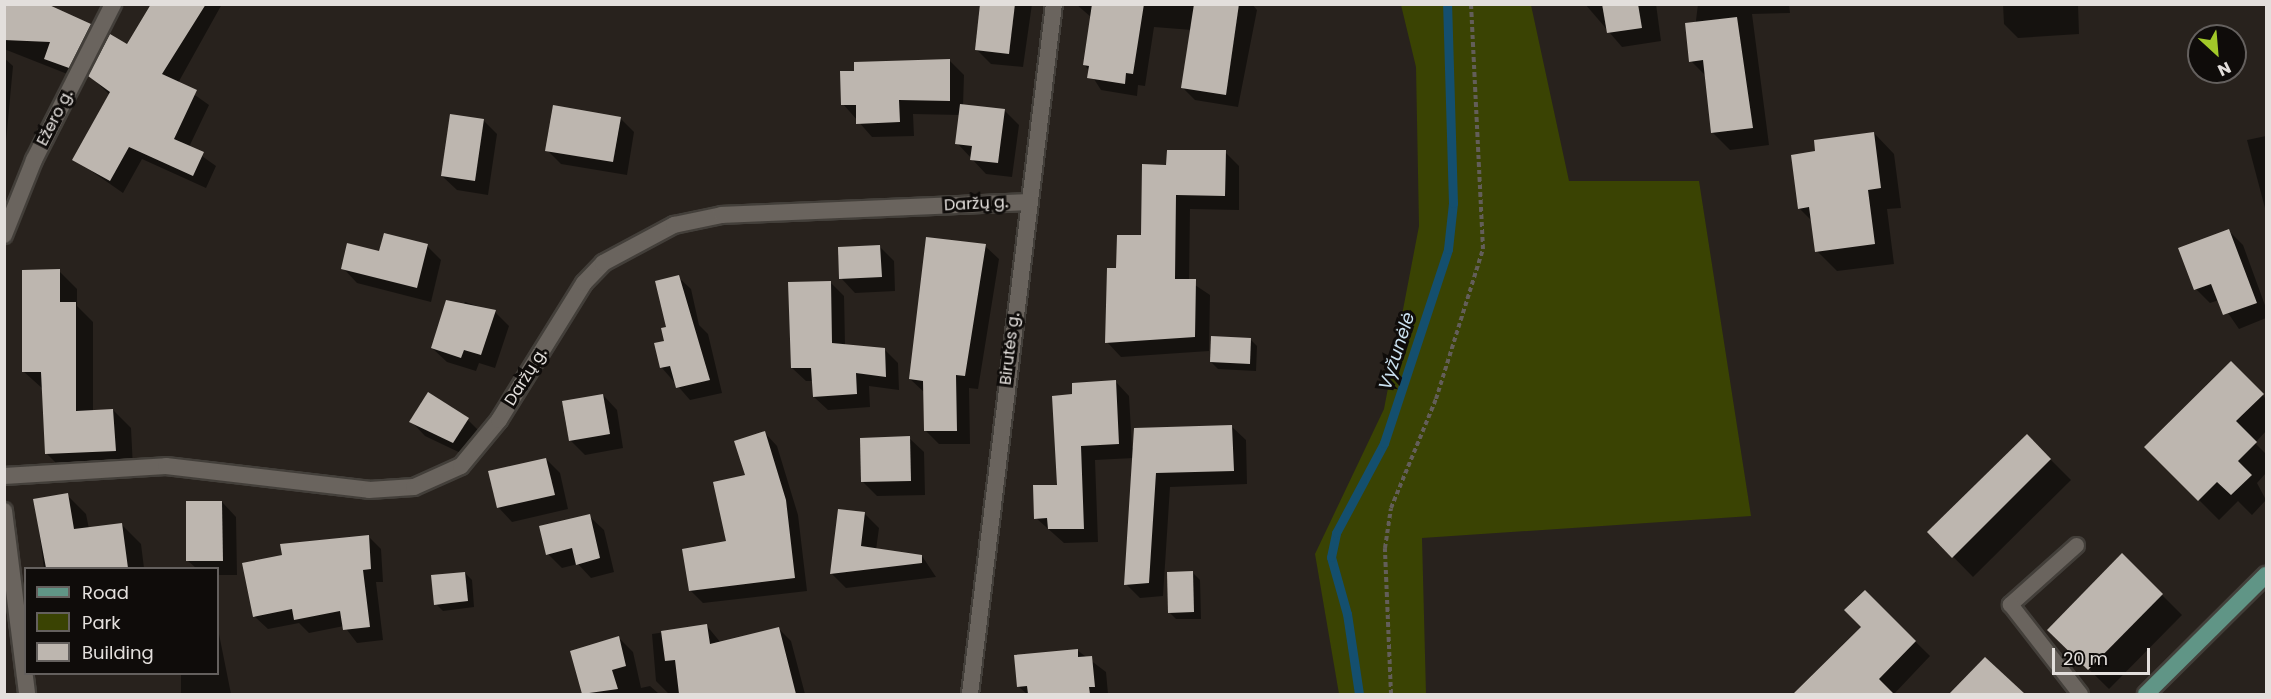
<!DOCTYPE html>
<html>
<head>
<meta charset="utf-8">
<style>
  body { margin:0 }
  #map { position:relative; width:2271px; height:699px; overflow:hidden; background:#28221d; font-family:Poppins,sans-serif }
  div>[style] { position:absolute }
  .green>* { inset:0; background:#3a4303 }
  .shadow>* { inset:0; background:#0007 }
  .stream>* { height:9px; margin:-4.5px; padding:0 4.5px; transform-origin:4.5px; border-radius:4.5px; background:#144f6e }
  .building>* { inset:0; background:#bdb6af }
  .path>* { height:4px; margin-top:-2px; transform-origin:0; background:repeating-linear-gradient(90deg,#635e59 0 4.5px,transparent 0 7.5px) }
  .roads { filter:drop-shadow(2px 0 #433f3a) drop-shadow(-2px 0 #433f3a) drop-shadow(0 2px #433f3a) drop-shadow(0 -2px #433f3a) }
  .service>* { height:15px; margin:-7.5px; padding:0 7.5px; transform-origin:7.5px; border-radius:7.5px; background:#6a645e }
  .minor>* { height:16px; margin:-8px; padding:0 8px; transform-origin:8px; border-radius:8px; background:#6a645e }
  .primary>* { height:16px; margin:-8px; padding:0 8px; transform-origin:8px; border-radius:8px; background:#609586 }
  span { translate:-50% -50%; white-space:nowrap; text-align:center; line-height:1.15; -webkit-text-stroke:6px #0f0c0a; paint-order:stroke }
  .street-label { font-size:16px; color:#e3dfdc }
  .water-label { font-size:18px; color:#cae1f0; font-style:italic }
  .frame { position:absolute; inset:0; border:6px solid #e3dfdc; pointer-events:none }
  .legend { position:absolute; left:24px; top:567px; width:195px; height:108px; box-sizing:border-box; background:#0f0c0a; border:2px solid #64605e; margin:0; padding:8px 10px; list-style:none; font-size:18px; color:#e3dfdc }
  .legend li { display:flex; align-items:center; gap:12px; height:30px }
  .legend b { width:30px; border:2px solid #64605e }
  .north { position:absolute; left:2187px; top:24px; width:60px; height:60px; box-sizing:border-box; background:#0f0c0a; border:2px solid #64605e; border-radius:50%; rotate:154deg; font-size:16px; font-weight:700; line-height:24px; text-align:center; color:#e3dfdc }
  .north::after { content:''; display:block; margin:auto; width:21px; height:27px; background:#a2c929; clip-path:polygon(50% 0,100% 100%,50% 72%,0 100%) }
  .scale { position:absolute; left:2052px; top:648px; width:98px; height:27px; box-sizing:border-box; border:3px solid #e3dfdc; border-top:0; padding-left:8px; font-size:18px; line-height:21px; white-space:nowrap; color:#e3dfdc; -webkit-text-stroke:4px #0f0c0a; paint-order:stroke }
</style>
</head>
<body>
<div id="map">
  <div class="green">
    <div style="clip-path:polygon(1401px 5px,1531px 5px,1569px 181px,1699px 181px,1751px 516px,1422px 538px,1426px 694px,1339px 694px,1315px 554px,1384px 409px,1419px 226px,1416px 67px)"></div>
  </div>
  <div class="shadow">
    <div style="clip-path:polygon(4px 4px,90px 25px,102px 36px,80px 79px,4px 49px)"></div>
    <div style="clip-path:polygon(153px 4px,222px 4px,178px 83px,209px 105px,189px 147px,216px 166px,206px 188px,142px 159px,123px 193px,74px 159px,110px 95px,90px 76px,127px 46px)"></div>
    <div style="clip-path:polygon(982px 4px,1032px 4px,1023px 67px,991px 64px,977px 50px)"></div>
    <div style="clip-path:polygon(1076px 4px,1252px 4px,1257px 10px,1238px 107px,1195px 100px,1183px 88px,1192px 30px,1154px 27px,1145px 86px,1138px 85px,1137px 96px,1101px 90px,1085px 65px,1092px 18px)"></div>
    <div style="clip-path:polygon(1585px 4px,1656px 4px,1661px 41px,1622px 47px)"></div>
    <div style="clip-path:polygon(1698px 4px,1789px 4px,1790px 13px,1752px 14px,1769px 145px,1730px 150px,1712px 132px,1706px 76px,1691px 61px)"></div>
    <div style="clip-path:polygon(2003px 4px,2078px 4px,2079px 34px,2018px 38px,2004px 24px)"></div>
    <div style="clip-path:polygon(4px 58px,13px 66px,4px 163px)"></div>
    <div style="clip-path:polygon(950px 61px,964px 75px,963px 106px,1004px 110px,1019px 125px,1012px 177px,986px 174px,957px 143px,961px 115px,913px 114px,914px 136px,872px 137px,843px 104px)"></div>
    <div style="clip-path:polygon(620px 118px,634px 132px,627px 175px,561px 164px,547px 150px)"></div>
    <div style="clip-path:polygon(483px 120px,497px 134px,488px 195px,457px 190px,442px 176px)"></div>
    <div style="clip-path:polygon(1874px 133px,1894px 154px,1901px 208px,1887px 209px,1894px 264px,1837px 271px,1817px 251px,1813px 222px,1799px 208px,1817px 152px)"></div>
    <div style="clip-path:polygon(2266px 136px,2266px 212px,2247px 140px)"></div>
    <div style="clip-path:polygon(1225px 152px,1239px 166px,1239px 210px,1190px 209px,1189px 281px,1210px 295px,1209px 351px,1121px 357px,1107px 342px,1118px 269px,1143px 237px,1168px 166px)"></div>
    <div style="clip-path:polygon(2229px 231px,2243px 245px,2266px 308px,2266px 318px,2239px 329px,2219px 300px,2210px 303px,2196px 289px)"></div>
    <div style="clip-path:polygon(427px 246px,441px 260px,431px 302px,357px 283px,343px 268px,380px 253px)"></div>
    <div style="clip-path:polygon(985px 246px,999px 259px,978px 389px,969px 388px,970px 444px,939px 444px,926px 431px,925px 393px,910px 379px)"></div>
    <div style="clip-path:polygon(880px 247px,894px 261px,895px 291px,855px 293px,841px 278px)"></div>
    <div style="clip-path:polygon(59px 271px,77px 289px,77px 306px,93px 322px,93px 411px,113px 410px,131px 428px,133px 468px,65px 472px,47px 454px,43px 389px,23px 371px)"></div>
    <div style="clip-path:polygon(678px 277px,691px 289px,699px 325px,708px 334px,722px 393px,690px 400px,662px 368px)"></div>
    <div style="clip-path:polygon(830px 282px,844px 296px,845px 345px,884px 349px,898px 363px,899px 390px,869px 386px,870px 407px,828px 410px,814px 397px,813px 381px,806px 381px,792px 368px)"></div>
    <div style="clip-path:polygon(465px 302px,495px 312px,509px 326px,495px 368px,479px 363px,476px 371px,447px 362px,432px 348px)"></div>
    <div style="clip-path:polygon(1250px 339px,1257px 346px,1256px 371px,1218px 369px,1211px 362px)"></div>
    <div style="clip-path:polygon(2231px 363px,2266px 399px,2266px 431px,2255px 443px,2266px 454px,2266px 473px,2257px 483px,2266px 500px,2252px 515px,2238px 501px,2219px 520px,2146px 447px)"></div>
    <div style="clip-path:polygon(1115px 381px,1129px 396px,1132px 448px,1231px 426px,1246px 440px,1247px 484px,1170px 487px,1163px 596px,1140px 598px,1126px 584px,1134px 458px,1095px 460px,1098px 542px,1064px 543px,1036px 518px,1058px 486px,1074px 396px)"></div>
    <div style="clip-path:polygon(603px 395px,617px 410px,623px 448px,585px 455px,570px 440px)"></div>
    <div style="clip-path:polygon(468px 420px,482px 434px,467px 456px,425px 436px,411px 421px)"></div>
    <div style="clip-path:polygon(765px 433px,777px 446px,798px 515px,807px 591px,703px 603px,690px 590px,728px 542px)"></div>
    <div style="clip-path:polygon(2027px 436px,2071px 480px,1973px 577px,1929px 532px)"></div>
    <div style="clip-path:polygon(909px 438px,924px 452px,925px 495px,877px 496px,863px 482px)"></div>
    <div style="clip-path:polygon(546px 459px,560px 473px,568px 509px,512px 522px,498px 507px)"></div>
    <div style="clip-path:polygon(67px 495px,86px 514px,89px 529px,122px 525px,141px 544px,144px 568px,44px 568px,35px 501px)"></div>
    <div style="clip-path:polygon(222px 502px,236px 517px,237px 575px,218px 575px,218px 568px,196px 568px,188px 561px)"></div>
    <div style="clip-path:polygon(865px 514px,879px 528px,876px 550px,922px 556px,936px 577px,846px 588px,832px 574px)"></div>
    <div style="clip-path:polygon(589px 516px,604px 530px,614px 572px,591px 578px,578px 564px,562px 568px,548px 554px)"></div>
    <div style="clip-path:polygon(368px 536px,381px 549px,383px 582px,376px 582px,383px 640px,357px 643px,344px 626px,309px 633px,299px 623px,268px 629px,254px 616px)"></div>
    <div style="clip-path:polygon(2122px 555px,2182px 615px,2109px 689px,2049px 630px)"></div>
    <div style="clip-path:polygon(465px 573px,472px 580px,474px 607px,443px 611px,436px 604px)"></div>
    <div style="clip-path:polygon(1193px 573px,1200px 580px,1201px 619px,1176px 619px,1169px 612px)"></div>
    <div style="clip-path:polygon(1865px 592px,1930px 656px,1894px 694px,1811px 694px,1803px 687px,1863px 627px)"></div>
    <div style="clip-path:polygon(707px 626px,721px 643px,778px 628px,791px 641px,805px 694px,709px 694px,708px 689px,669px 694px,656px 681px,652px 634px)"></div>
    <div style="clip-path:polygon(218px 629px,231px 694px,181px 694px,181px 674px,218px 674px)"></div>
    <div style="clip-path:polygon(619px 638px,633px 652px,641px 688px,650px 686px,659px 694px,584px 694px,572px 652px)"></div>
    <div style="clip-path:polygon(1077px 650px,1106px 672px,1108px 694px,1027px 694px,1019px 687px)"></div>
    <div style="clip-path:polygon(1985px 659px,2022px 694px,1951px 694px)"></div>
  </div>
  <div class="stream">
    <div style="left:1359px;top:694px;width:81px;rotate:-98.5deg"></div>
    <div style="left:1347px;top:614px;width:59px;rotate:-105.7deg"></div>
    <div style="left:1331px;top:557px;width:25px;rotate:-78deg"></div>
    <div style="left:1336px;top:533px;width:102px;rotate:-61.9deg"></div>
    <div style="left:1384px;top:443px;width:204px;rotate:-71.7deg"></div>
    <div style="left:1448px;top:249px;width:46px;rotate:-83.8deg"></div>
    <div style="left:1453px;top:203px;width:199px;rotate:-91.7deg"></div>
  </div>
  <div class="building">
    <div style="clip-path:polygon(4px 4px,47px 4px,91px 24px,69px 68px,44px 59px,50px 42px,4px 40px)"></div>
    <div style="clip-path:polygon(151px 4px,206px 4px,162px 74px,197px 90px,174px 139px,204px 152px,193px 176px,129px 147px,110px 181px,72px 160px,110px 92px,88px 76px,110px 34px,127px 44px)"></div>
    <div style="clip-path:polygon(980px 4px,1015px 4px,1009px 54px,975px 50px)"></div>
    <div style="clip-path:polygon(1092px 4px,1144px 4px,1133px 74px,1126px 73px,1125px 84px,1087px 78px,1089px 66px,1083px 65px)"></div>
    <div style="clip-path:polygon(1194px 4px,1239px 4px,1226px 95px,1181px 88px)"></div>
    <div style="clip-path:polygon(1602px 4px,1638px 4px,1642px 28px,1607px 33px)"></div>
    <div style="clip-path:polygon(1737px 17px,1753px 128px,1711px 133px,1703px 60px,1689px 62px,1685px 23px)"></div>
    <div style="clip-path:polygon(950px 59px,950px 101px,899px 100px,900px 122px,856px 124px,856px 105px,841px 105px,840px 71px,854px 71px,854px 62px)"></div>
    <div style="clip-path:polygon(960px 104px,1005px 109px,998px 163px,970px 160px,972px 146px,955px 144px)"></div>
    <div style="clip-path:polygon(553px 105px,621px 117px,613px 162px,545px 151px)"></div>
    <div style="clip-path:polygon(450px 114px,484px 119px,475px 181px,441px 176px)"></div>
    <div style="clip-path:polygon(1874px 132px,1881px 188px,1868px 190px,1875px 244px,1815px 252px,1809px 207px,1798px 209px,1791px 155px,1815px 151px,1814px 140px)"></div>
    <div style="clip-path:polygon(1167px 150px,1226px 150px,1225px 196px,1176px 195px,1175px 279px,1196px 279px,1195px 337px,1105px 343px,1107px 268px,1116px 268px,1117px 235px,1141px 235px,1142px 164px,1166px 165px)"></div>
    <div style="clip-path:polygon(2229px 229px,2257px 303px,2223px 315px,2211px 284px,2194px 290px,2178px 248px)"></div>
    <div style="clip-path:polygon(384px 233px,428px 244px,417px 288px,341px 269px,347px 243px,379px 251px)"></div>
    <div style="clip-path:polygon(926px 237px,986px 244px,965px 376px,956px 375px,957px 431px,924px 431px,923px 381px,909px 379px)"></div>
    <div style="clip-path:polygon(880px 245px,882px 277px,839px 279px,838px 247px)"></div>
    <div style="clip-path:polygon(60px 269px,60px 302px,76px 302px,76px 411px,113px 409px,116px 451px,45px 454px,41px 372px,22px 372px,22px 270px)"></div>
    <div style="clip-path:polygon(679px 275px,710px 380px,676px 388px,670px 366px,660px 368px,654px 343px,664px 341px,661px 328px,666px 327px,655px 281px)"></div>
    <div style="clip-path:polygon(831px 281px,832px 343px,885px 348px,886px 377px,856px 373px,857px 394px,813px 397px,811px 368px,791px 368px,788px 282px)"></div>
    <div style="clip-path:polygon(446px 300px,496px 310px,481px 355px,464px 350px,461px 358px,431px 348px)"></div>
    <div style="clip-path:polygon(1211px 336px,1251px 338px,1250px 364px,1210px 362px)"></div>
    <div style="clip-path:polygon(2231px 361px,2264px 394px,2236px 421px,2257px 442px,2238px 461px,2252px 475px,2231px 495px,2217px 482px,2198px 501px,2144px 447px)"></div>
    <div style="clip-path:polygon(1116px 380px,1119px 444px,1081px 446px,1084px 529px,1048px 529px,1047px 518px,1034px 519px,1033px 485px,1057px 485px,1052px 396px,1072px 394px,1072px 383px)"></div>
    <div style="clip-path:polygon(428px 392px,469px 418px,453px 443px,409px 422px)"></div>
    <div style="clip-path:polygon(603px 394px,610px 434px,569px 441px,562px 401px)"></div>
    <div style="clip-path:polygon(1232px 425px,1234px 471px,1156px 473px,1149px 583px,1124px 585px,1134px 428px)"></div>
    <div style="clip-path:polygon(765px 431px,786px 500px,795px 578px,689px 591px,682px 549px,726px 541px,713px 482px,745px 475px,734px 441px)"></div>
    <div style="clip-path:polygon(2027px 434px,2051px 459px,1952px 558px,1927px 532px)"></div>
    <div style="clip-path:polygon(910px 436px,911px 481px,861px 482px,860px 438px)"></div>
    <div style="clip-path:polygon(546px 458px,555px 495px,497px 508px,488px 471px)"></div>
    <div style="clip-path:polygon(68px 493px,74px 529px,122px 523px,128px 568px,46px 568px,33px 499px)"></div>
    <div style="clip-path:polygon(186px 501px,222px 501px,223px 561px,186px 561px)"></div>
    <div style="clip-path:polygon(838px 509px,865px 512px,861px 546px,922px 555px,922px 563px,830px 574px)"></div>
    <div style="clip-path:polygon(590px 514px,600px 558px,576px 565px,572px 548px,546px 555px,539px 526px)"></div>
    <div style="clip-path:polygon(369px 535px,371px 569px,363px 570px,370px 627px,343px 630px,340px 611px,294px 620px,292px 609px,253px 617px,242px 563px,282px 555px,280px 544px)"></div>
    <div style="clip-path:polygon(2122px 553px,2163px 594px,2088px 670px,2047px 630px)"></div>
    <div style="clip-path:polygon(1193px 571px,1194px 612px,1168px 613px,1167px 572px)"></div>
    <div style="clip-path:polygon(465px 572px,468px 601px,434px 605px,431px 575px)"></div>
    <div style="clip-path:polygon(1865px 590px,1916px 641px,1879px 679px,1894px 694px,1793px 694px,1861px 627px,1844px 610px)"></div>
    <div style="clip-path:polygon(707px 624px,710px 644px,779px 627px,796px 694px,679px 694px,675px 660px,665px 661px,661px 631px)"></div>
    <div style="clip-path:polygon(619px 636px,626px 666px,612px 670px,618px 689px,582px 694px,570px 651px)"></div>
    <div style="clip-path:polygon(1078px 649px,1078px 657px,1092px 656px,1095px 687px,1089px 687px,1090px 694px,1028px 694px,1027px 686px,1017px 687px,1014px 655px)"></div>
    <div style="clip-path:polygon(1985px 657px,2025px 694px,1949px 694px)"></div>
  </div>
  <div class="path">
    <div style="left:1391px;top:694px;width:146px;rotate:-92.4deg"></div>
    <div style="left:1385px;top:548px;width:40px;rotate:-81.5deg"></div>
    <div style="left:1391px;top:508px;width:118px;rotate:-67.6deg"></div>
    <div style="left:1436px;top:399px;width:157px;rotate:-72.6deg"></div>
    <div style="left:1483px;top:249px;width:245px;rotate:-92.8deg"></div>
  </div>
  <div class="roads">
    <div class="service">
      <div style="left:2076px;top:545px;width:89px;rotate:138.2deg"></div>
      <div style="left:2010px;top:604px;width:114px;rotate:52.1deg"></div>
    </div>
    <div class="minor">
      <div style="left:4px;top:235px;width:81px;rotate:-68.2deg"></div>
      <div style="left:34px;top:160px;width:175px;rotate:-63.1deg"></div>
      <div style="left:4px;top:476px;width:162px;rotate:-3.5deg"></div>
      <div style="left:166px;top:466px;width:204px;rotate:6.7deg"></div>
      <div style="left:369px;top:490px;width:45px;rotate:-3.8deg"></div>
      <div style="left:414px;top:487px;width:51px;rotate:-24.1deg"></div>
      <div style="left:461px;top:466px;width:60px;rotate:-50.4deg"></div>
      <div style="left:499px;top:420px;width:161px;rotate:-58.2deg"></div>
      <div style="left:584px;top:283px;width:28px;rotate:-46deg"></div>
      <div style="left:603px;top:263px;width:81px;rotate:-28.2deg"></div>
      <div style="left:674px;top:225px;width:49px;rotate:-11.8deg"></div>
      <div style="left:722px;top:215px;width:306px;rotate:-2.4deg"></div>
      <div style="left:4px;top:511px;width:184px;rotate:82.8deg"></div>
      <div style="left:970px;top:694px;width:695px;rotate:-83.06deg"></div>
    </div>
    <div class="primary">
      <div style="left:2146px;top:694px;width:169px;rotate:-44.8deg"></div>
    </div>
  </div>
  <div class="street-label">
    <span style="left:55px;top:118px;rotate:-63deg">Ežero g.</span>
    <span style="left:976px;top:204px;rotate:-3deg">Daržų g.</span>
    <span style="left:1010px;top:349px;rotate:-83deg">Birutės g.</span>
    <span style="left:526px;top:377px;rotate:-58deg">Daržų g.</span>
  </div>
  <div class="water-label">
    <span style="left:1397px;top:351px;rotate:-72deg">Vyžunėlė</span>
  </div>
  <div class="frame"></div>
  <ul class="legend">
  <li><b style="height:8px;background:#609586"></b>Road</li>
  <li><b style="height:16px;background:#3a4303"></b>Park</li>
  <li><b style="height:16px;background:#bdb6af"></b>Building</li>
  </ul>
  <div class="north">N</div>
  <div class="scale">20 m</div>
</div>
</body>
</html>
